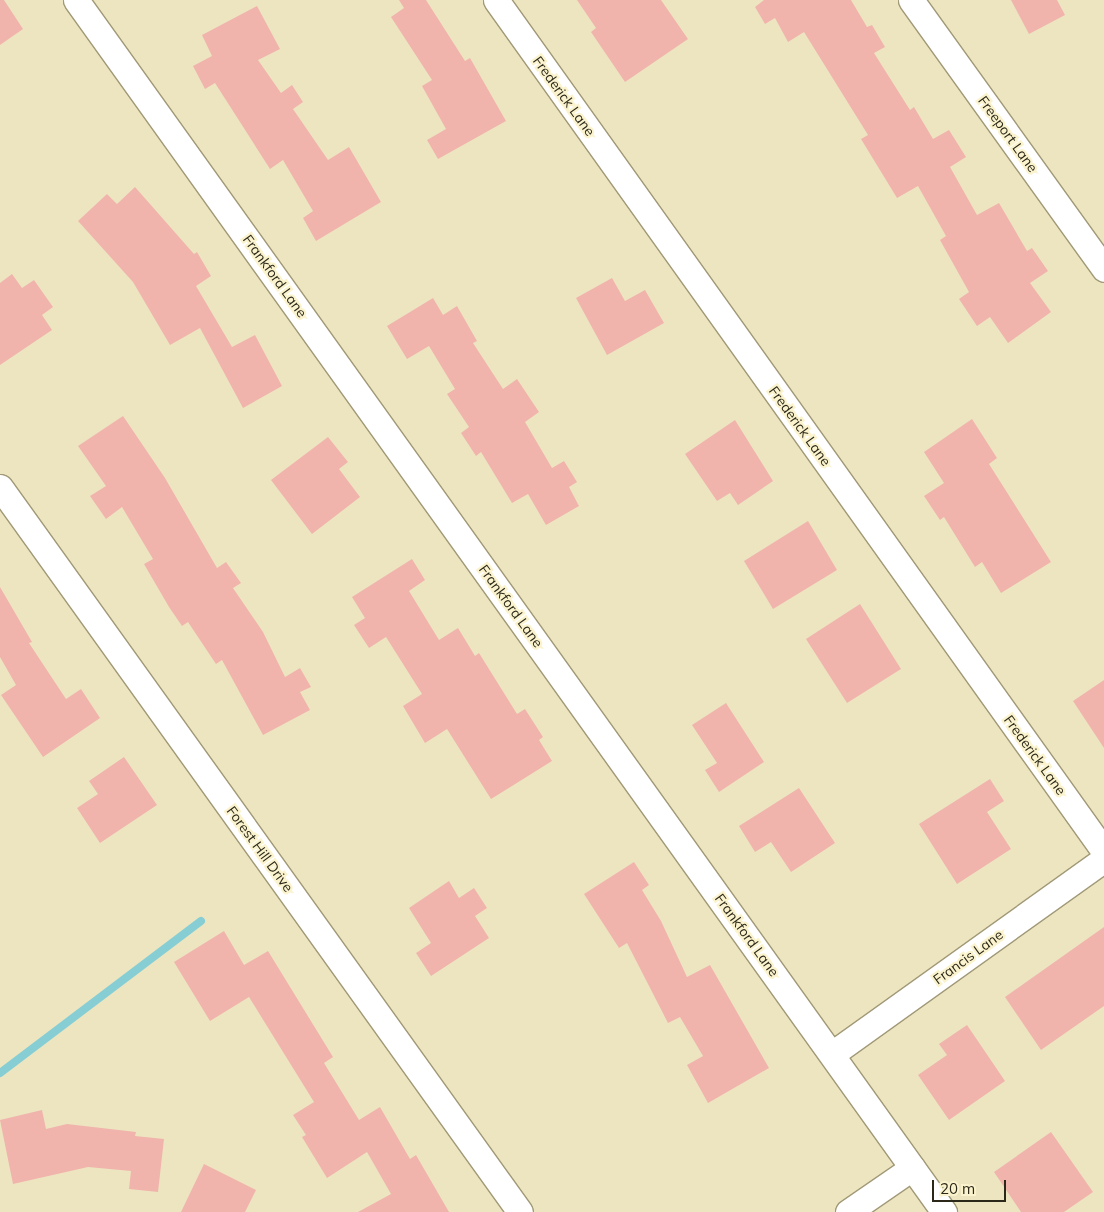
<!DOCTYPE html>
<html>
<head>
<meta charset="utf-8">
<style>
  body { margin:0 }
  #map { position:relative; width:1104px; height:1212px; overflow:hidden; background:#ede5c0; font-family:Mulish,sans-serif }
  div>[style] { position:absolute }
  .stream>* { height:8px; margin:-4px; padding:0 4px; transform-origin:4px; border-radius:4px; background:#87ced4 }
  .building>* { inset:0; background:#f0b4ad }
  .roads { filter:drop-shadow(1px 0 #a19977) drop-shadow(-1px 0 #a19977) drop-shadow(0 1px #a19977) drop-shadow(0 -1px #a19977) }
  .minor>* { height:25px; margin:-12.5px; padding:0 12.5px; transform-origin:12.5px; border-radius:12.5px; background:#fff }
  span { translate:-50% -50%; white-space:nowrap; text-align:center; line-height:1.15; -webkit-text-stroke:4.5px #fbf3cd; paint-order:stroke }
  .street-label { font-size:14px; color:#2b281a }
  .scale { position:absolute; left:932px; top:1180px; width:74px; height:22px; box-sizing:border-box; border:2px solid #2b281a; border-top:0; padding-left:6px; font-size:15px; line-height:18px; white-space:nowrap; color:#2b281a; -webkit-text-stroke:4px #fbf3cd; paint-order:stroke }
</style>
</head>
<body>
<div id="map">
  <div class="stream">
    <div style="left:0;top:1073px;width:252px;rotate:-37.1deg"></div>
  </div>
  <div class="building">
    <div style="clip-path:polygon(0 0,4px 0,23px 29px,0 45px)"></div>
    <div style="clip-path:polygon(399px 0,426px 0,465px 61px,470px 58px,506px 121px,438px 159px,427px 140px,446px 129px,422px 86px,432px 80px,391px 17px,404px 8px)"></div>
    <div style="clip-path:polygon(577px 0,661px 0,688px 39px,625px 82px,591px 32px,596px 28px)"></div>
    <div style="clip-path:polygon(764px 0,851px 0,867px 27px,872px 25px,885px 47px,874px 53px,910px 110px,914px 107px,933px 139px,949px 130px,966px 157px,950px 167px,977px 215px,999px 203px,1027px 251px,1032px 248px,1048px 271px,1030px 283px,1051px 312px,1008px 343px,990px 317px,977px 326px,959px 299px,969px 292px,940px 240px,946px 236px,918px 186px,897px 198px,861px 139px,868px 135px,804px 32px,788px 42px,775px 18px,765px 24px,755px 7px)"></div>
    <div style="clip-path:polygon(1011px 0,1057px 0,1065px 15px,1029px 34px)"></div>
    <div style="clip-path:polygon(257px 6px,280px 49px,258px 60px,281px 93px,292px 85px,303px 102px,293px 109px,328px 160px,349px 147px,381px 202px,316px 241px,303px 218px,313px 211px,283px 160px,270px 169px,215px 83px,205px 89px,193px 66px,212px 56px,202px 35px)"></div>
    <div style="clip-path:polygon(135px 187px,194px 254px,197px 252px,211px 276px,196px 286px,232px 347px,255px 335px,282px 386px,243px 408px,200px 328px,170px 345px,133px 282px,78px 221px,107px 194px,117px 204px)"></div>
    <div style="clip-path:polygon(12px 274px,22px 288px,34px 280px,53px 307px,42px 315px,52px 330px,0 365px,0 283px)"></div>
    <div style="clip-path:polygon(612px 278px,625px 301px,645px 290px,664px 323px,607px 355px,576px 298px)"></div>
    <div style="clip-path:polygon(433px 298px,443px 315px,457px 306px,477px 341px,473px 343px,503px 389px,517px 379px,539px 412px,525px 422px,552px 468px,564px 461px,577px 482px,569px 487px,579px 506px,546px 525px,528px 494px,512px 503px,481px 452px,476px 456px,461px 433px,469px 427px,447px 394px,455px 389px,429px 346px,407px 359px,387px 326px)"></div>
    <div style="clip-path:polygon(123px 416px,165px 478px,217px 568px,226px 562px,241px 583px,233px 588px,263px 632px,285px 677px,300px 668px,311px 687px,300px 692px,310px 710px,263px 735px,222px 660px,216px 664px,188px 622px,182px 626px,169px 607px,144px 564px,153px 559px,122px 507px,106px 519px,90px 496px,106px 486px,78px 446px)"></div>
    <div style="clip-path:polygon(972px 419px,997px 458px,989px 464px,1051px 562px,1001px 593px,982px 562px,975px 567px,944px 517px,940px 520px,924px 496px,944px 483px,924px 452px)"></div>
    <div style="clip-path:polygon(735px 420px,773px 481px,738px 505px,730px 493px,717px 501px,685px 454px)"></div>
    <div style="clip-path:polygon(328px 437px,348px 462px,339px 469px,360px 497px,312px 534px,271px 480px)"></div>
    <div style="clip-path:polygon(808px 521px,837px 570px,773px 609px,744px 561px)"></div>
    <div style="clip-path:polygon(412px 559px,425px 580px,409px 591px,439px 640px,458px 628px,475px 656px,479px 653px,517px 714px,525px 709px,543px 737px,539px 740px,552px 761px,491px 799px,447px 729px,425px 743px,403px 706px,422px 694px,386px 637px,369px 648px,354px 625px,365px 618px,352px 597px)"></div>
    <div style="clip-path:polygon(0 587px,32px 642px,29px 643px,66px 699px,81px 689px,100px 718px,43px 757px,1px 695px,16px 685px,0 657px)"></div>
    <div style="clip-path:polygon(860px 604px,901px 669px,847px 703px,806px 639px)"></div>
    <div style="clip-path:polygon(1104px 680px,1104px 748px,1073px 701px)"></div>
    <div style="clip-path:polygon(726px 703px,764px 762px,719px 792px,705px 770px,717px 763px,692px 725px)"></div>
    <div style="clip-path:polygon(124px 757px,157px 805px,100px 843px,77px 808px,98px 794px,89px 781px)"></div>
    <div style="clip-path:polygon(990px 779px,1004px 801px,987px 812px,1011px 849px,957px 884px,919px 824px)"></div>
    <div style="clip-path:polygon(799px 788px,835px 843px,791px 872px,771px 842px,755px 852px,739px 826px)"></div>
    <div style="clip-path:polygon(634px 862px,649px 885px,642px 890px,661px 921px,687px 977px,710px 965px,769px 1068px,708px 1103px,687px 1065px,703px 1056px,680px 1017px,668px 1023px,627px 943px,619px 948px,584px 894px)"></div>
    <div style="clip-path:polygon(449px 881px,459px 898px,474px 888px,487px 908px,475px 916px,489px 938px,431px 976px,416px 953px,431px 943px,409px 908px)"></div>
    <div style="clip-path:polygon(1104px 927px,1104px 1006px,1041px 1050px,1005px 997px)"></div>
    <div style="clip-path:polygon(224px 931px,244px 965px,268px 951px,333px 1057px,324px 1063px,359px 1120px,380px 1107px,410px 1159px,416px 1155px,449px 1212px,358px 1212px,391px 1194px,367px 1152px,327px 1178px,302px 1137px,306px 1135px,293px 1115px,314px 1102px,249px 997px,210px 1021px,174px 962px)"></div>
    <div style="clip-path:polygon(967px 1025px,1005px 1081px,949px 1120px,918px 1075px,947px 1055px,939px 1044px)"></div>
    <div style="clip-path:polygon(42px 1110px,46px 1129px,67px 1124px,136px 1132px,135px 1136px,164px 1139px,158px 1192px,129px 1189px,131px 1171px,88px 1167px,13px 1184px,0 1120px)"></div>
    <div style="clip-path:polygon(1051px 1132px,1093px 1192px,1064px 1212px,1021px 1212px,994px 1172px)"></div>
    <div style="clip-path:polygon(204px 1164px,256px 1190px,245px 1212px,181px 1212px)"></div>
  </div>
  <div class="roads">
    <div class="minor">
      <div style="left:76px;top:0;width:1491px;rotate:54.39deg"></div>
      <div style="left:496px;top:0;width:1046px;rotate:54.46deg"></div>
      <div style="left:911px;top:0;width:331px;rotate:54.3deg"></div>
      <div style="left:0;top:487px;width:892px;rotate:54.35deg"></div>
      <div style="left:832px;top:1054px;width:335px;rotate:-35.6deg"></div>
      <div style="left:848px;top:1212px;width:78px;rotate:-34.5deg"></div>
    </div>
  </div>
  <div class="street-label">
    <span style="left:564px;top:96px;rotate:54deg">Frederick Lane</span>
    <span style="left:1008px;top:134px;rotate:54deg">Freeport Lane</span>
    <span style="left:275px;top:276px;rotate:54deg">Frankford Lane</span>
    <span style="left:800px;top:426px;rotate:54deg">Frederick Lane</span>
    <span style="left:511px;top:606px;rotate:54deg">Frankford Lane</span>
    <span style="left:1035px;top:755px;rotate:54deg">Frederick Lane</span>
    <span style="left:260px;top:849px;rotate:54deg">Forest Hill Drive</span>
    <span style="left:747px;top:935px;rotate:54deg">Frankford Lane</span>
    <span style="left:968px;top:957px;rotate:-36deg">Francis Lane</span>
  </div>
  <div class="scale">20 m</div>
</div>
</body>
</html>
